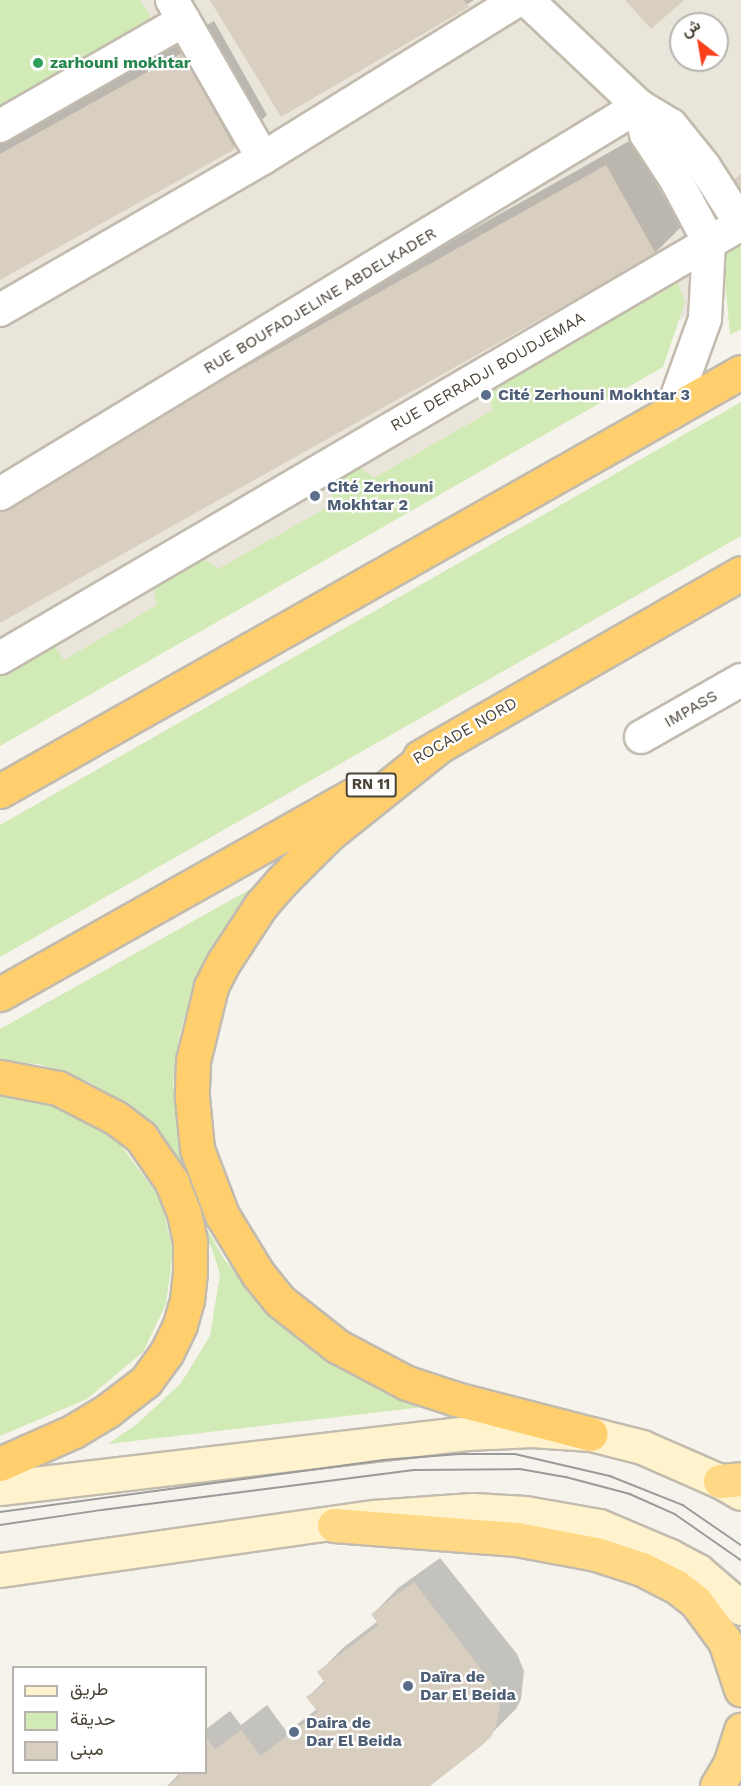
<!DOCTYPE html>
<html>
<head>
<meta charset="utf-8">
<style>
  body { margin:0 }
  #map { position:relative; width:741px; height:1786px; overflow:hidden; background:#f6f3ec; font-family:"Work Sans",Vazirmatn,sans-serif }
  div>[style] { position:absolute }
  .residential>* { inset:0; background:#eae5da }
  .green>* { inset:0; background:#d2eab5 }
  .shadow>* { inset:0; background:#0003 }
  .building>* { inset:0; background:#d8cfc1 }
  .roads { filter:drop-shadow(2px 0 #c2bbae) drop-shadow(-2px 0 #c2bbae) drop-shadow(0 2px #c2bbae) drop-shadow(0 -2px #c2bbae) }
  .minor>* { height:32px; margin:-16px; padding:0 16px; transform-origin:16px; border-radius:16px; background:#fff }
  .secondary>* { height:33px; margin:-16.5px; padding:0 16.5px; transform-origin:16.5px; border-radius:16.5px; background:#fff3cd }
  .trunk>* { height:33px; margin:-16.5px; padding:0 16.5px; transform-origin:16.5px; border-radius:16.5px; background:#ffd985 }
  .motorway>* { height:33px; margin:-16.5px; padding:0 16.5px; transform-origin:16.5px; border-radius:16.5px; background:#ffcf6e }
  .tram>* { height:1.5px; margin:-0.75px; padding:0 0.75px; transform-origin:0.75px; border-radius:0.75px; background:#9a9a9a }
  .dots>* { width:16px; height:16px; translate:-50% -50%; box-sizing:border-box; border:3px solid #fff; border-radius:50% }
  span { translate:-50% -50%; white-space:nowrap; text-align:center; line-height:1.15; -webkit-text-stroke:4.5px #fff; paint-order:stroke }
  .shield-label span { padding:2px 4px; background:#fff; border:2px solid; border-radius:4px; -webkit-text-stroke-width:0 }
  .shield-label { font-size:15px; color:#4b4439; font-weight:700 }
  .leisure-label { font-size:16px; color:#27864d; font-weight:700 }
  .left { translate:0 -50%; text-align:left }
  .street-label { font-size:16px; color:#4b4439 }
  .service-label { font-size:16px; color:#4e5e75; font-weight:700 }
  .legend { position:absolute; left:12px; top:1666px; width:195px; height:108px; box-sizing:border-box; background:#fff; border:2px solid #b7b4b0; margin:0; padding:8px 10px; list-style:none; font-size:18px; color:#4b4439 }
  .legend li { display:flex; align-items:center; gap:12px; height:30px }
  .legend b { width:30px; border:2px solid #b7b4b0 }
  .north { position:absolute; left:669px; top:12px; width:60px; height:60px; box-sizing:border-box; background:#fff; border:2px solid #b7b4b0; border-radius:50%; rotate:329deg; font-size:16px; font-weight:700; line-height:24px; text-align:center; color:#4b4439 }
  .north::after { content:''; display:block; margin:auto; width:21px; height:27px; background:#fc3f1d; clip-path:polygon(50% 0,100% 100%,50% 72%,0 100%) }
</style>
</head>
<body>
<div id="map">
  <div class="residential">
    <div style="clip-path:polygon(evenodd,0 0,741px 0,741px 277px,706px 305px,0 716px,0 0,681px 24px,717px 24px,717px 60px,681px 60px,681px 24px)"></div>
  </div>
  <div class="green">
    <div style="clip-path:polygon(0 0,140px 0,151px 18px,0 107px)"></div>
    <div style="clip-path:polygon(741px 238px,741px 329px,730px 335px,722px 245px)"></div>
    <div style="clip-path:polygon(677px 281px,685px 302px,663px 367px,0 746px,0 667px,50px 639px,64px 660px,157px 605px,152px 582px,198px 555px,218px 569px,333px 504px,330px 476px,353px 462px,374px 478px,493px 410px,485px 386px)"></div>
    <div style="clip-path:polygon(741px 402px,741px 536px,0 957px,0 825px)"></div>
    <div style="clip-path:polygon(265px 881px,231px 921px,197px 978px,180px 1032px,173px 1082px,184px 1153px,203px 1220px,157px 1134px,135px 1110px,89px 1082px,39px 1064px,0 1062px,0 1029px)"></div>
    <div style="clip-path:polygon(0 1093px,24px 1095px,71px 1111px,120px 1144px,160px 1198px,173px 1250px,166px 1304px,143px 1352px,87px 1399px,0 1436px)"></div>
    <div style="clip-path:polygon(203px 1222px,224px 1259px,264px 1304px,329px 1355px,385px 1392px,423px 1407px,108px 1444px,137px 1424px,181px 1383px,210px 1336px,220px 1274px)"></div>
  </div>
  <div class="shadow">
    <div style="clip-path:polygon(210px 0,474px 0,282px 115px)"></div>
    <div style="clip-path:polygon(214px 21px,267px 115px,234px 147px,0 278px,0 140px)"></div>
    <div style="clip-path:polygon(631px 140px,681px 227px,655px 253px,0 621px,0 496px)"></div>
    <div style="clip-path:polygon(440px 1558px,517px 1654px,524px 1671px,521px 1699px,516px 1709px,479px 1746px,428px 1786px,167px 1786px,179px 1774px,206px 1772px,206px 1729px,230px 1711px,241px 1725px,267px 1705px,287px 1732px,317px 1709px,308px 1697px,325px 1680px,319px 1672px,344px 1647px,378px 1621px,373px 1614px,398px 1588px)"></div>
  </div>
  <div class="building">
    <div style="clip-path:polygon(210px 0,464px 0,469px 7px,281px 117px)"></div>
    <div style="clip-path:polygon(625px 0,684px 0,651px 29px)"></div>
    <div style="clip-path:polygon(182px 53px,235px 149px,0 280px,0 154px)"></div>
    <div style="clip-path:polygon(606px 165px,656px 254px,0 623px,0 505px)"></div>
    <div style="clip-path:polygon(741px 174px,741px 190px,733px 180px)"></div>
    <div style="clip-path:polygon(414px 1582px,497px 1690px,500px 1706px,496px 1726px,491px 1737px,480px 1747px,430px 1786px,168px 1786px,179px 1777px,176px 1772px,206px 1772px,206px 1737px,215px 1749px,241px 1730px,261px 1756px,318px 1712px,306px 1697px,325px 1683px,317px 1672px,379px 1625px,371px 1614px)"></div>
  </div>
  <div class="roads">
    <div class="minor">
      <div style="left:172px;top:0;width:182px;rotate:60.1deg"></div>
      <div style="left:527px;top:0;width:154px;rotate:43.4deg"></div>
      <div style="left:639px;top:106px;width:37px;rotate:31deg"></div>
      <div style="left:671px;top:125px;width:53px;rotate:51.2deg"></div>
      <div style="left:704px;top:166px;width:69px;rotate:57.5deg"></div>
      <div style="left:639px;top:106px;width:29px;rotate:76deg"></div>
      <div style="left:646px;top:134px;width:55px;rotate:56.9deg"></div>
      <div style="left:676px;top:180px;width:70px;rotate:62deg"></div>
      <div style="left:0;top:126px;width:212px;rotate:-29.9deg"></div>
      <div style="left:0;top:310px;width:304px;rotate:-30deg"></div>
      <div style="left:263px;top:158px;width:300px;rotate:-31.8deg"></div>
      <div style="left:671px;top:413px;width:100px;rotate:-70.1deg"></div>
      <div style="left:705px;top:319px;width:77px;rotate:-87deg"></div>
      <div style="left:0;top:494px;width:748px;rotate:-31.27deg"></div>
      <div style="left:0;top:658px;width:859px;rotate:-30.36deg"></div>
      <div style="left:641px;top:737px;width:115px;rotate:-29.7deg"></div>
    </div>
    <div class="secondary">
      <div style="left:0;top:1488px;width:470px;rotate:-6.7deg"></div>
      <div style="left:467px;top:1433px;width:65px;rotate:-2.6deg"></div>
      <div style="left:532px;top:1430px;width:59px;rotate:3.9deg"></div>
      <div style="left:591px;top:1434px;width:53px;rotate:14.3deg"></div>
      <div style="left:642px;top:1447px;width:85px;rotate:23.6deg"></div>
      <div style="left:720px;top:1481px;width:24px;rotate:30deg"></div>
      <div style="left:0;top:1570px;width:378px;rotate:-8.1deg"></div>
      <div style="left:374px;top:1517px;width:98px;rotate:-4.1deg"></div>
      <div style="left:472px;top:1510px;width:53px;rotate:3.2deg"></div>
      <div style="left:525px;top:1513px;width:75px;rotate:10deg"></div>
      <div style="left:599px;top:1526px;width:77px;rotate:22.9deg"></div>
      <div style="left:670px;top:1556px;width:32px;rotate:28deg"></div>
      <div style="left:698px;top:1571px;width:57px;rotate:40.7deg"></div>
    </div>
    <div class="trunk">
      <div style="left:720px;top:1481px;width:21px;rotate:-5deg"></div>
      <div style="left:334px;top:1525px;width:183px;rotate:4.4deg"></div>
      <div style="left:516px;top:1539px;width:81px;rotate:10.6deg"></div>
      <div style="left:596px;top:1554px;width:48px;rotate:18.1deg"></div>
      <div style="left:642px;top:1569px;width:39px;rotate:27deg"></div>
      <div style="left:677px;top:1587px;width:24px;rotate:38deg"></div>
      <div style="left:696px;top:1602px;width:49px;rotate:53.4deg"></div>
      <div style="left:725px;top:1641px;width:51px;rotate:71.6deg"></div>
      <div style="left:717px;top:1786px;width:26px;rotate:-59deg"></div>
      <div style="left:730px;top:1764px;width:36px;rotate:-72deg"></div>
    </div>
    <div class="motorway">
      <div style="left:439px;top:746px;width:141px;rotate:141.3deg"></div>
      <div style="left:329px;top:834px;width:66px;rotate:135deg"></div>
      <div style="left:282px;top:881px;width:32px;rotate:131deg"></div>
      <div style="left:261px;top:905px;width:69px;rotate:123.2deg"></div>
      <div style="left:223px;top:963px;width:27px;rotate:117deg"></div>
      <div style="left:211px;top:987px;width:76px;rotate:103.7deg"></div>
      <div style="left:193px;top:1061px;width:36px;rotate:92deg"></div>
      <div style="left:192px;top:1097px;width:52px;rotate:84.5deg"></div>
      <div style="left:197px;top:1149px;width:71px;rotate:69.3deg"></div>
      <div style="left:222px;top:1215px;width:69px;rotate:58.6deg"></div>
      <div style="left:258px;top:1274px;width:35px;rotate:51deg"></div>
      <div style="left:280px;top:1301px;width:73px;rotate:38.3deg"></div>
      <div style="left:337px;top:1346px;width:79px;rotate:27.9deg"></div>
      <div style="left:407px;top:1383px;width:52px;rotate:18.1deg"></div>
      <div style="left:456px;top:1399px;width:139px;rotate:14.5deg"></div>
      <div style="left:420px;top:757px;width:370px;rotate:-29.8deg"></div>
      <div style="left:0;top:791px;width:851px;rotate:-29.49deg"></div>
      <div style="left:0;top:994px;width:403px;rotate:-29.4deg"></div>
      <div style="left:0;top:1077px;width:59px;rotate:10.7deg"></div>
      <div style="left:58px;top:1088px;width:65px;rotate:27.3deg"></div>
      <div style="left:116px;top:1118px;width:31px;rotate:37deg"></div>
      <div style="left:141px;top:1137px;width:55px;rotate:55.4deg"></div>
      <div style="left:172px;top:1182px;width:33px;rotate:69deg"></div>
      <div style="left:184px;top:1213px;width:30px;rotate:78deg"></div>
      <div style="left:190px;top:1242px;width:30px;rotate:90deg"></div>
      <div style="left:190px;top:1272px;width:28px;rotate:96deg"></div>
      <div style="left:187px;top:1300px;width:26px;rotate:106deg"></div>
      <div style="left:180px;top:1325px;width:30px;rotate:116deg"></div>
      <div style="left:167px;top:1352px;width:36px;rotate:126deg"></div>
      <div style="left:146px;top:1381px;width:49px;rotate:142.4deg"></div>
      <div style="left:107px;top:1411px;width:39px;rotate:149deg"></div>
      <div style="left:74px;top:1431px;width:81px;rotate:156deg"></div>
    </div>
  </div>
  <div class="tram">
    <div style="left:0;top:1512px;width:387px;rotate:-7.7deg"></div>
    <div style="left:383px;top:1460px;width:76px;rotate:-4.5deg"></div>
    <div style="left:459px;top:1454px;width:56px"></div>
    <div style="left:515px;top:1454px;width:98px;rotate:13deg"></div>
    <div style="left:610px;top:1476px;width:79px;rotate:21.7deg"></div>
    <div style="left:683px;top:1505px;width:70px;rotate:34.6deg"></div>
    <div style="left:0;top:1525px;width:103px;rotate:-8.4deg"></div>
    <div style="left:102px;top:1510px;width:316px;rotate:-7.3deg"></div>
    <div style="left:415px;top:1470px;width:105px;rotate:-0.5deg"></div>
    <div style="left:520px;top:1469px;width:47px;rotate:9.9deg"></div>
    <div style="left:566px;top:1477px;width:66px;rotate:14.9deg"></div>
    <div style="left:630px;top:1494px;width:49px;rotate:24deg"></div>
    <div style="left:675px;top:1514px;width:80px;rotate:34.9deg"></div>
  </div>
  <div class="dots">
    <div style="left:38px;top:63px;background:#2e9e5b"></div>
    <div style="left:486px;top:395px;background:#5c6f8a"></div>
    <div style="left:315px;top:496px;background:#5c6f8a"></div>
    <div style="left:408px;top:1686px;background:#5c6f8a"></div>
    <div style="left:294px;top:1732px;background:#5c6f8a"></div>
  </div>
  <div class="shield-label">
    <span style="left:371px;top:785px">RN 11</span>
  </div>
  <div class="leisure-label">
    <span class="left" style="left:50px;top:63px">zarhouni mokhtar</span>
  </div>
  <div class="street-label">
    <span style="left:320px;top:301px;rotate:-31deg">RUE BOUFADJELINE ABDELKADER</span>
    <span style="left:488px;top:372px;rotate:-30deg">RUE DERRADJI BOUDJEMAA</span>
    <span style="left:691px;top:709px;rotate:-30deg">IMPASS</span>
    <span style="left:465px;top:731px;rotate:-30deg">ROCADE NORD</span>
  </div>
  <div class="service-label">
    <span class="left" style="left:498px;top:395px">Cité Zerhouni Mokhtar 3</span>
    <span class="left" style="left:327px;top:496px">Cité Zerhouni<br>Mokhtar 2</span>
    <span class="left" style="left:420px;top:1686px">Daïra de<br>Dar El Beida</span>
    <span class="left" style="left:306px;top:1732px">Daira de<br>Dar El Beida</span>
  </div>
  <ul class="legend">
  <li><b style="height:8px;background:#fff3cd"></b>طريق</li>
  <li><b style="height:16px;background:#d2eab5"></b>حديقة</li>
  <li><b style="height:16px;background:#d8cfc1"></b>مبنى</li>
  </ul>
  <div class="north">ش</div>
</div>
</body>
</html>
